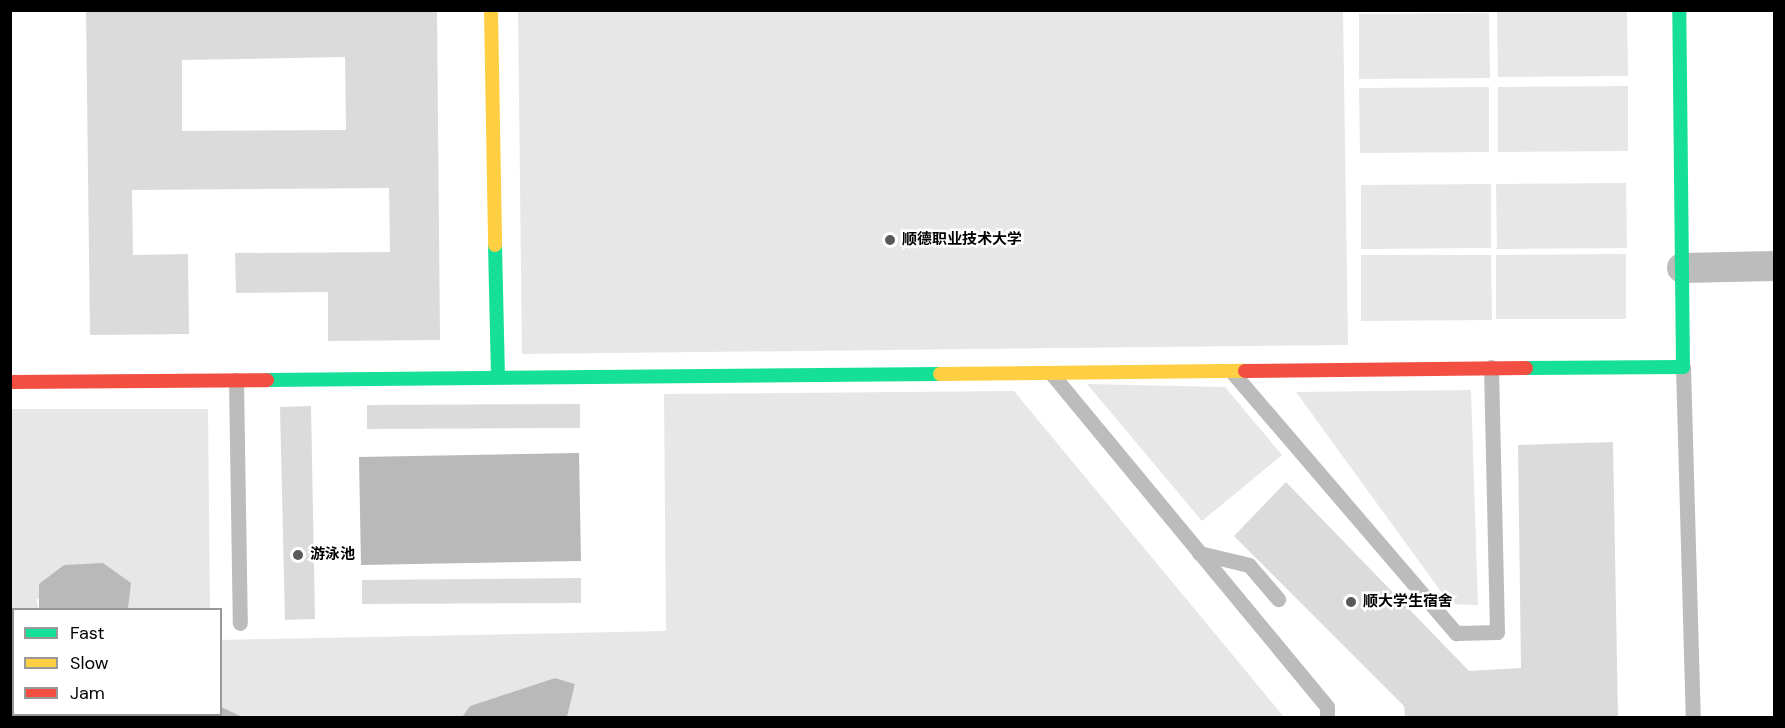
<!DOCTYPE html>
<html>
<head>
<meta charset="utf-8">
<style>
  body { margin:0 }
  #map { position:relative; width:1785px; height:728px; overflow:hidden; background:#fff; font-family:"DM Sans","Noto Sans SC",sans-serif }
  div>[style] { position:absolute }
  .green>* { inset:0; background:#e7e7e7 }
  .water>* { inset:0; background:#b9b9b9 }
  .building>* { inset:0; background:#dbdbdb }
  .lane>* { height:15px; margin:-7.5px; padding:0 7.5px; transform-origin:7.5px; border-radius:7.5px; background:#bcbcbc }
  .street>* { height:30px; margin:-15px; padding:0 15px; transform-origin:15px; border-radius:15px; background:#bcbcbc }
  .fast>* { height:14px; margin:-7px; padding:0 7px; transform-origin:7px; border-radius:7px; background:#16e098 }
  .slow>* { height:14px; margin:-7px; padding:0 7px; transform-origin:7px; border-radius:7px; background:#ffcf43 }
  .jam>* { height:14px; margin:-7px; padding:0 7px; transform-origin:7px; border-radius:7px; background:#f24e42 }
  .dots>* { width:16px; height:16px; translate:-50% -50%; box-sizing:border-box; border:3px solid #fff; border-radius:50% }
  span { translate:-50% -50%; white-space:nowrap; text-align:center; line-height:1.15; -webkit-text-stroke:5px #fff; paint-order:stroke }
  .poi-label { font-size:15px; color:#000; font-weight:700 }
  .left { translate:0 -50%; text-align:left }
  .frame { position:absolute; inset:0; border:12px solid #000; pointer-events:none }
  .legend { position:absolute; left:12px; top:608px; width:210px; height:108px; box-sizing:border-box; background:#fff; border:2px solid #999; margin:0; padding:8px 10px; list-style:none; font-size:18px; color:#000 }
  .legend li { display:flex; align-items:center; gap:12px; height:30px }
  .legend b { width:30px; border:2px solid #999 }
</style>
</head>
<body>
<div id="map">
  <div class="green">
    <div style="clip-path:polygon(518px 11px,1343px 11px,1348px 345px,522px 354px)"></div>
    <div style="clip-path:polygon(1627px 11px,1628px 76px,1498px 77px,1497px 12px)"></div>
    <div style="clip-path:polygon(1489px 13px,1490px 78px,1359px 79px,1359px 14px)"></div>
    <div style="clip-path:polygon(1628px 86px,1628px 151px,1498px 152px,1498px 87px)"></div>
    <div style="clip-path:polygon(1489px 87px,1489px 152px,1360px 153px,1359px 88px)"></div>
    <div style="clip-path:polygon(1626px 183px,1627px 248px,1497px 249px,1496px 184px)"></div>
    <div style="clip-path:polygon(1491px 184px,1491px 248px,1361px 249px,1361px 185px)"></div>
    <div style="clip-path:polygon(1626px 254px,1626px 319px,1496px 319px,1496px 255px)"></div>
    <div style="clip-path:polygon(1361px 255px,1491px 255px,1492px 320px,1361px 321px)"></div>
    <div style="clip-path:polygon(1087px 384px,1225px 387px,1282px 455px,1202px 521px)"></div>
    <div style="clip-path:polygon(1471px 390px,1478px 605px,1450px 604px,1296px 392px)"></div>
    <div style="clip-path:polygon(1014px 391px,1284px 717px,567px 717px,575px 684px,555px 678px,470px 706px,462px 717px,243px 717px,221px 707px,220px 640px,666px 631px,664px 394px)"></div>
    <div style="clip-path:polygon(10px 409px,208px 409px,210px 609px,128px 609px,131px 583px,36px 599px,39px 609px,14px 610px,14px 714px,42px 717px,11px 717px)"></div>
  </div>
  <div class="water">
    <div style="clip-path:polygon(579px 453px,581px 561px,361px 565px,359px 457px)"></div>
    <div style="clip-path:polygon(103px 563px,131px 583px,128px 609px,39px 609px,39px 584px,64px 565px)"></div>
    <div style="clip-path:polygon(555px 678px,575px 684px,567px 717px,462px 717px,470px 706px)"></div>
    <div style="clip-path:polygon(221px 707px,243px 717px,42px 717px,220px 714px)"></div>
  </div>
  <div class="building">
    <div style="clip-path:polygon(evenodd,86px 10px,437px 10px,440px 340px,328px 341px,328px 292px,236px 293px,235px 253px,390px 252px,389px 188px,132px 190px,133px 255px,188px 254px,189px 334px,90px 335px,86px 10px,345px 57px,346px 130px,182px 131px,182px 60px,345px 57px)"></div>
    <div style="clip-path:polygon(580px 404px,580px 428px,367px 429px,367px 405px)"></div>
    <div style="clip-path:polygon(311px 406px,315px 619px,285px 620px,280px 407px)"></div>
    <div style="clip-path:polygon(1613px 442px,1618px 717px,1405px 717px,1404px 706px,1234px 536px,1286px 482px,1469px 671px,1521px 668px,1518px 445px)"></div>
    <div style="clip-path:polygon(581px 578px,581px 603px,362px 604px,362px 580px)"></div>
  </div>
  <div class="lane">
    <div style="left:1683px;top:367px;width:351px;rotate:88.4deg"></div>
    <div style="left:1051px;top:373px;width:433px;rotate:50.4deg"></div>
    <div style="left:1327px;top:707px;width:11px;rotate:90deg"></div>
    <div style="left:1233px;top:373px;width:343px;rotate:49.4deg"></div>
    <div style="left:1456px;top:633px;width:41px;rotate:-1.4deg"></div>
    <div style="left:1497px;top:632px;width:265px;rotate:-91.3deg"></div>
    <div style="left:236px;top:380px;width:243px;rotate:89.1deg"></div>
    <div style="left:1199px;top:553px;width:51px;rotate:13.5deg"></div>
    <div style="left:1249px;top:565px;width:45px;rotate:49.5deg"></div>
  </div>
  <div class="street">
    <div style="left:1682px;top:268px;width:92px;rotate:-1.2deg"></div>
  </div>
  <div class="fast">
    <div style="left:495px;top:245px;width:132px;rotate:88.7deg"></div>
    <div style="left:1526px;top:368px;width:157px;rotate:-0.4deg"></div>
    <div style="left:1683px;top:367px;width:357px;rotate:-90.6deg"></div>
    <div style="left:267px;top:380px;width:673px;rotate:-0.51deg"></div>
  </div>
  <div class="slow">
    <div style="left:491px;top:10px;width:235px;rotate:89deg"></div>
    <div style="left:940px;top:374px;width:305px;rotate:-0.6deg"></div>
  </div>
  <div class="jam">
    <div style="left:1245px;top:371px;width:281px;rotate:-0.6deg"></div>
    <div style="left:10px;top:382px;width:257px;rotate:-0.4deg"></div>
  </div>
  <div class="dots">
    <div style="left:890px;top:240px;background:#595959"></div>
    <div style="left:298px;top:555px;background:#595959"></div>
    <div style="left:1351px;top:602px;background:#595959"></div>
  </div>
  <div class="poi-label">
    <span class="left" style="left:902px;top:240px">顺德职业技术大学</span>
    <span class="left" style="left:310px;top:555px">游泳池</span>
    <span class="left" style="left:1363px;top:602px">顺大学生宿舍</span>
  </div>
  <div class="frame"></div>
  <ul class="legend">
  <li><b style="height:8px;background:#16e098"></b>Fast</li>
  <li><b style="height:8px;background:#ffcf43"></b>Slow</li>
  <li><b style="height:8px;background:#f24e42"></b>Jam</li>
  </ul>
</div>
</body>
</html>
